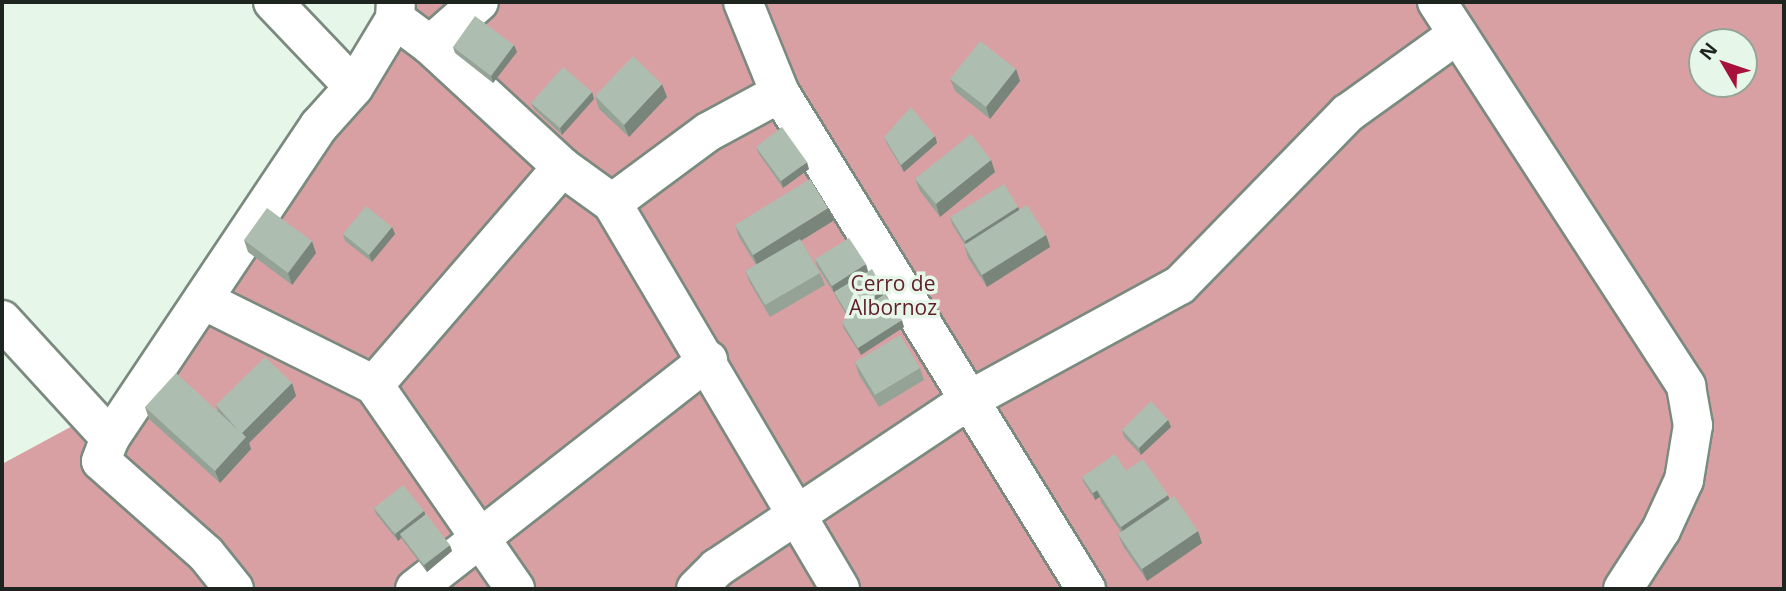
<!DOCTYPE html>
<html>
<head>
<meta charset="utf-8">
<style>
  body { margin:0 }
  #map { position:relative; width:1786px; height:591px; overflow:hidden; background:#e6f7ea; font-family:"Open Sans",sans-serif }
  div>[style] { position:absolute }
  .forest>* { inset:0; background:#d9a0a4 }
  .roads { filter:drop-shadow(2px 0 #7b8a7f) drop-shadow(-2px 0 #7b8a7f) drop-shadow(0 2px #7b8a7f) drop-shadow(0 -2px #7b8a7f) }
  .minor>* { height:38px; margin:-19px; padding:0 19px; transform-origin:19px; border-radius:19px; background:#fff }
  .wall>* { inset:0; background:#95a397 }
  .shaded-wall>* { inset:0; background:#79847b }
  .building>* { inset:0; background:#adbdb0 }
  span { translate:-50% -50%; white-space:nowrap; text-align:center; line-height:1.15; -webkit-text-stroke:7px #e6f7ea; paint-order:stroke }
  .park-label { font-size:21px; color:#601d28 }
  .frame { position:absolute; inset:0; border:4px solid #1e2420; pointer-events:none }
  .north { position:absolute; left:1688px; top:28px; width:70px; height:70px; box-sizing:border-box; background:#e6f7ea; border:2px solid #96a399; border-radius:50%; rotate:309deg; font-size:19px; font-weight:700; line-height:28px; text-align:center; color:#1e2420 }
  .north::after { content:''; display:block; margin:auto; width:24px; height:32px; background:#a8113b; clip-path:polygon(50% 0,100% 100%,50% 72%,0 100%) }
</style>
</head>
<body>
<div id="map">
  <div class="forest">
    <div style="clip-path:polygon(evenodd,384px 2px,1784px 2px,1784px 589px,2px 589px,2px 464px,126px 397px,384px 2px,1702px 42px,1744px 42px,1744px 84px,1702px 84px,1702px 42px)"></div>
  </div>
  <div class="roads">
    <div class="minor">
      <div style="left:273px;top:2px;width:117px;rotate:46.4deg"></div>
      <div style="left:743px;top:2px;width:98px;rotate:67.9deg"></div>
      <div style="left:780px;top:93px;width:583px;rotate:58.33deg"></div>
      <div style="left:1437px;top:2px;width:458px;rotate:57deg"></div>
      <div style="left:1686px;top:386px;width:40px;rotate:80deg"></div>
      <div style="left:1693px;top:425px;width:56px;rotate:99.3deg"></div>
      <div style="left:1684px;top:480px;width:55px;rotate:114.7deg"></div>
      <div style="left:1661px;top:530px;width:70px;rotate:122.8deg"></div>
      <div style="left:395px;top:19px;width:44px;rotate:36.6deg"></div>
      <div style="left:430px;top:45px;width:180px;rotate:42.7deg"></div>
      <div style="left:562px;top:167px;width:62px;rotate:35.8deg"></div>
      <div style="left:612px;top:203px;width:448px;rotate:59.4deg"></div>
      <div style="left:430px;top:45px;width:65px;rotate:-41.3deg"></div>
      <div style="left:612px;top:203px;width:119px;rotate:-36.5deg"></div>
      <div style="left:708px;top:132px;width:82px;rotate:-28.4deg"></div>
      <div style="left:203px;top:300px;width:191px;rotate:26.4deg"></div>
      <div style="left:374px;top:385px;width:248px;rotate:55.3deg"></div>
      <div style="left:2px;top:320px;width:160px;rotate:47.5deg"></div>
      <div style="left:374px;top:385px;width:288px;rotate:-49.2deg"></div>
      <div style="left:234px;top:589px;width:45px;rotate:-128.7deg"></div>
      <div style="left:206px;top:554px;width:140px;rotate:-138.5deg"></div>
      <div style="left:101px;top:461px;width:25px;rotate:-69deg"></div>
      <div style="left:110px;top:438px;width:376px;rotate:-56.2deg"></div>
      <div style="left:319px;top:126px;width:52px;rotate:-48.1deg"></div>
      <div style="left:354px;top:87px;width:79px;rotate:-58.9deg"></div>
      <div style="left:395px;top:19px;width:17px;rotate:-87deg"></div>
      <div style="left:415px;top:589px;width:372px;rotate:-38deg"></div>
      <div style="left:696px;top:589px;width:30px;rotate:-45deg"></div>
      <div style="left:717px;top:568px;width:303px;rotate:-33.7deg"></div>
      <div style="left:969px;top:400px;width:240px;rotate:-28.6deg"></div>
      <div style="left:1180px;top:285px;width:240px;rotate:-45.7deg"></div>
      <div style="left:1348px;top:113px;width:135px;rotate:-35.7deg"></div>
    </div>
  </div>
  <div class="wall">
    <div style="clip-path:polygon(514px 45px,517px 52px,493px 83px,455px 53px,453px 47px)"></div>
    <div style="clip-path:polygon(1016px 69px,1020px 81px,990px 119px,955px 91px,950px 79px)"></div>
    <div style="clip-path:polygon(592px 92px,594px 99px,562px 135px,534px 109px,531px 103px)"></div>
    <div style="clip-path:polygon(595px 96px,667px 97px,629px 137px,599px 109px)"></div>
    <div style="clip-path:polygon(935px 136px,937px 143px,904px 172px,887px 144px,884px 137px)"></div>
    <div style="clip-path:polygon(756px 147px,809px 169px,783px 188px,759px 154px)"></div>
    <div style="clip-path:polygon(991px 160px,995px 172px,940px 217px,920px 191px,915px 179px)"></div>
    <div style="clip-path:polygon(1018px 207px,1019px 210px,1046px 235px,1050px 247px,987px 287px,968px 258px,964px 245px,965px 245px,952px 224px,950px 217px)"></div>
    <div style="clip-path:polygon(833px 221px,801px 241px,820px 273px,825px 285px,770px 317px,750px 283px,745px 271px,756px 265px,739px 237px,735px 225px)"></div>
    <div style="clip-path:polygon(392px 227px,395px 234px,372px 262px,345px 241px,343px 234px)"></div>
    <div style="clip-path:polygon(244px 240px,316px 253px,292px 285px,248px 252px)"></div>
    <div style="clip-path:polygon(815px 259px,868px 271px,842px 288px,887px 296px,904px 327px,861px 355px,844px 329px,842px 322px,848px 318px,837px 299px,834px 293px,817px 266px)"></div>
    <div style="clip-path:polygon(855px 362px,920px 368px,924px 380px,879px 407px,859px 375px)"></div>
    <div style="clip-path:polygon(292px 383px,296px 396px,249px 443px,251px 449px,220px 483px,149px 419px,145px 407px,218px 411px,216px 405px)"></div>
    <div style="clip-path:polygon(1168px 420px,1171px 427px,1141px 455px,1124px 437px,1122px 430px)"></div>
    <div style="clip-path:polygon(1126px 471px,1169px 499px,1202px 543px,1147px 581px,1123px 546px,1118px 534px,1121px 532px,1101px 502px,1100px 497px,1095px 500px,1084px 483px,1082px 477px)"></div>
    <div style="clip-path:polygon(374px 508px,424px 511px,425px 514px,452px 551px,427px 572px,401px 538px,398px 541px,376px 514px)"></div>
  </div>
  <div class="shaded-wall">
    <div style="clip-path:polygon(514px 45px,517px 52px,493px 83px,491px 76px)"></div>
    <div style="clip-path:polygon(1016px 69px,1020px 81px,990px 119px,986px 107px)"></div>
    <div style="clip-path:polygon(662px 84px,667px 97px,629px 137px,624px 125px)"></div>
    <div style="clip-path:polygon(592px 92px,594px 99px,562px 135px,560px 128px)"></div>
    <div style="clip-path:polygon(935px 136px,937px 143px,904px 172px,901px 165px)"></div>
    <div style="clip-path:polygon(991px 160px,995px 172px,940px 217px,936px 204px)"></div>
    <div style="clip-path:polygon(807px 162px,809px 169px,783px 188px,781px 181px)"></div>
    <div style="clip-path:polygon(1018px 207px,1021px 213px,967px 248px,965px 241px)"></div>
    <div style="clip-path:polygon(828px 208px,833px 221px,758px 267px,753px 255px)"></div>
    <div style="clip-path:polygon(392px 227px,395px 234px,372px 262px,369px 255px)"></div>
    <div style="clip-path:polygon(1046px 235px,1050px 247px,987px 287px,982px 275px)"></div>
    <div style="clip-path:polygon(312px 241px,316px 253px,292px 285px,288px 273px)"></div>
    <div style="clip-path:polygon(866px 264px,868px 271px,834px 293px,832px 286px)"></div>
    <div style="clip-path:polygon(884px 290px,887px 297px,850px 320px,847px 313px)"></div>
    <div style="clip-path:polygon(902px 320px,904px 327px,861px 355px,858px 348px)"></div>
    <div style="clip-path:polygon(292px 383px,296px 396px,249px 443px,251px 449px,220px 483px,215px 471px,242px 433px)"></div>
    <div style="clip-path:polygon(1168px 420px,1171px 427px,1141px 455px,1139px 448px)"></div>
    <div style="clip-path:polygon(1097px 490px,1100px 497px,1095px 500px,1093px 493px)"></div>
    <div style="clip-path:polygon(1168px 495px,1172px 508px,1126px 539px,1121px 527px)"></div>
    <div style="clip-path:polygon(424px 511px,426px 517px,400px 534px,401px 538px,398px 541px,395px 534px)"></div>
    <div style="clip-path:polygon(1198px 531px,1202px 543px,1147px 581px,1142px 569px)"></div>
    <div style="clip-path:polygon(450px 545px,452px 551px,427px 572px,424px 565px)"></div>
  </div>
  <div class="building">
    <div style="clip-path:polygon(475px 16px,514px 45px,491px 76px,453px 47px)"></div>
    <div style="clip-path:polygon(980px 41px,1016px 69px,986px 107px,950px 79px)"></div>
    <div style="clip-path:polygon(633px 56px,662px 84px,624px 125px,595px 96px)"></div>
    <div style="clip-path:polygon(563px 67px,592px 92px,560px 128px,531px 103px)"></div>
    <div style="clip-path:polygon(911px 107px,935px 136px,901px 165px,884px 137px)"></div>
    <div style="clip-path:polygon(782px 127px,807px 162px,781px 181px,756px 147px)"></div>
    <div style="clip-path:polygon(971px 134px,991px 160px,936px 204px,915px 179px)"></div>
    <div style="clip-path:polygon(810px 179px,828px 208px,753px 255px,735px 225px)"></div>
    <div style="clip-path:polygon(1004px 184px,1018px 207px,965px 241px,950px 217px)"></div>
    <div style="clip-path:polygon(1027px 205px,1046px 235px,982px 275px,964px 245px)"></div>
    <div style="clip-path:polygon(366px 206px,392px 227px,369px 255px,343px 234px)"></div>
    <div style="clip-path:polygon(267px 208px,312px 241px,288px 273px,244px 240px)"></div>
    <div style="clip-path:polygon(849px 238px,866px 264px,832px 286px,815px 259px)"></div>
    <div style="clip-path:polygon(800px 239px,820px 273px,765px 305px,745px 271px)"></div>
    <div style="clip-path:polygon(872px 269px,884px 290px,847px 313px,834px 292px)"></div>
    <div style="clip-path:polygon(885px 294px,902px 320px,858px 348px,842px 322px)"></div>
    <div style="clip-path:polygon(900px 335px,920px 368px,875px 395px,855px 362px)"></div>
    <div style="clip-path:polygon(265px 357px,292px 383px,242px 433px,246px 437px,215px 471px,145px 407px,176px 373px,238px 430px,216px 405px)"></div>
    <div style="clip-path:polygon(1151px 401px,1168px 420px,1139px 448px,1122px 430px)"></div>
    <div style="clip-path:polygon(1115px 454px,1126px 471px,1093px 493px,1082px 477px)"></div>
    <div style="clip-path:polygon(1143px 459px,1168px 495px,1121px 527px,1097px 490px)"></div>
    <div style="clip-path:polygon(403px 485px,424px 511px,395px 534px,374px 508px)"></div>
    <div style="clip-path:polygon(1174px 496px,1198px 531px,1142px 569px,1118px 534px)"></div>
    <div style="clip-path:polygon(426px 514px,450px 545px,424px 565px,400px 534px)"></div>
  </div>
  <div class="park-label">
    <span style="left:893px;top:295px">Cerro de<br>Albornoz</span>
  </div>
  <div class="frame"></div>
  <div class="north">N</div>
</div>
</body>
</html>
